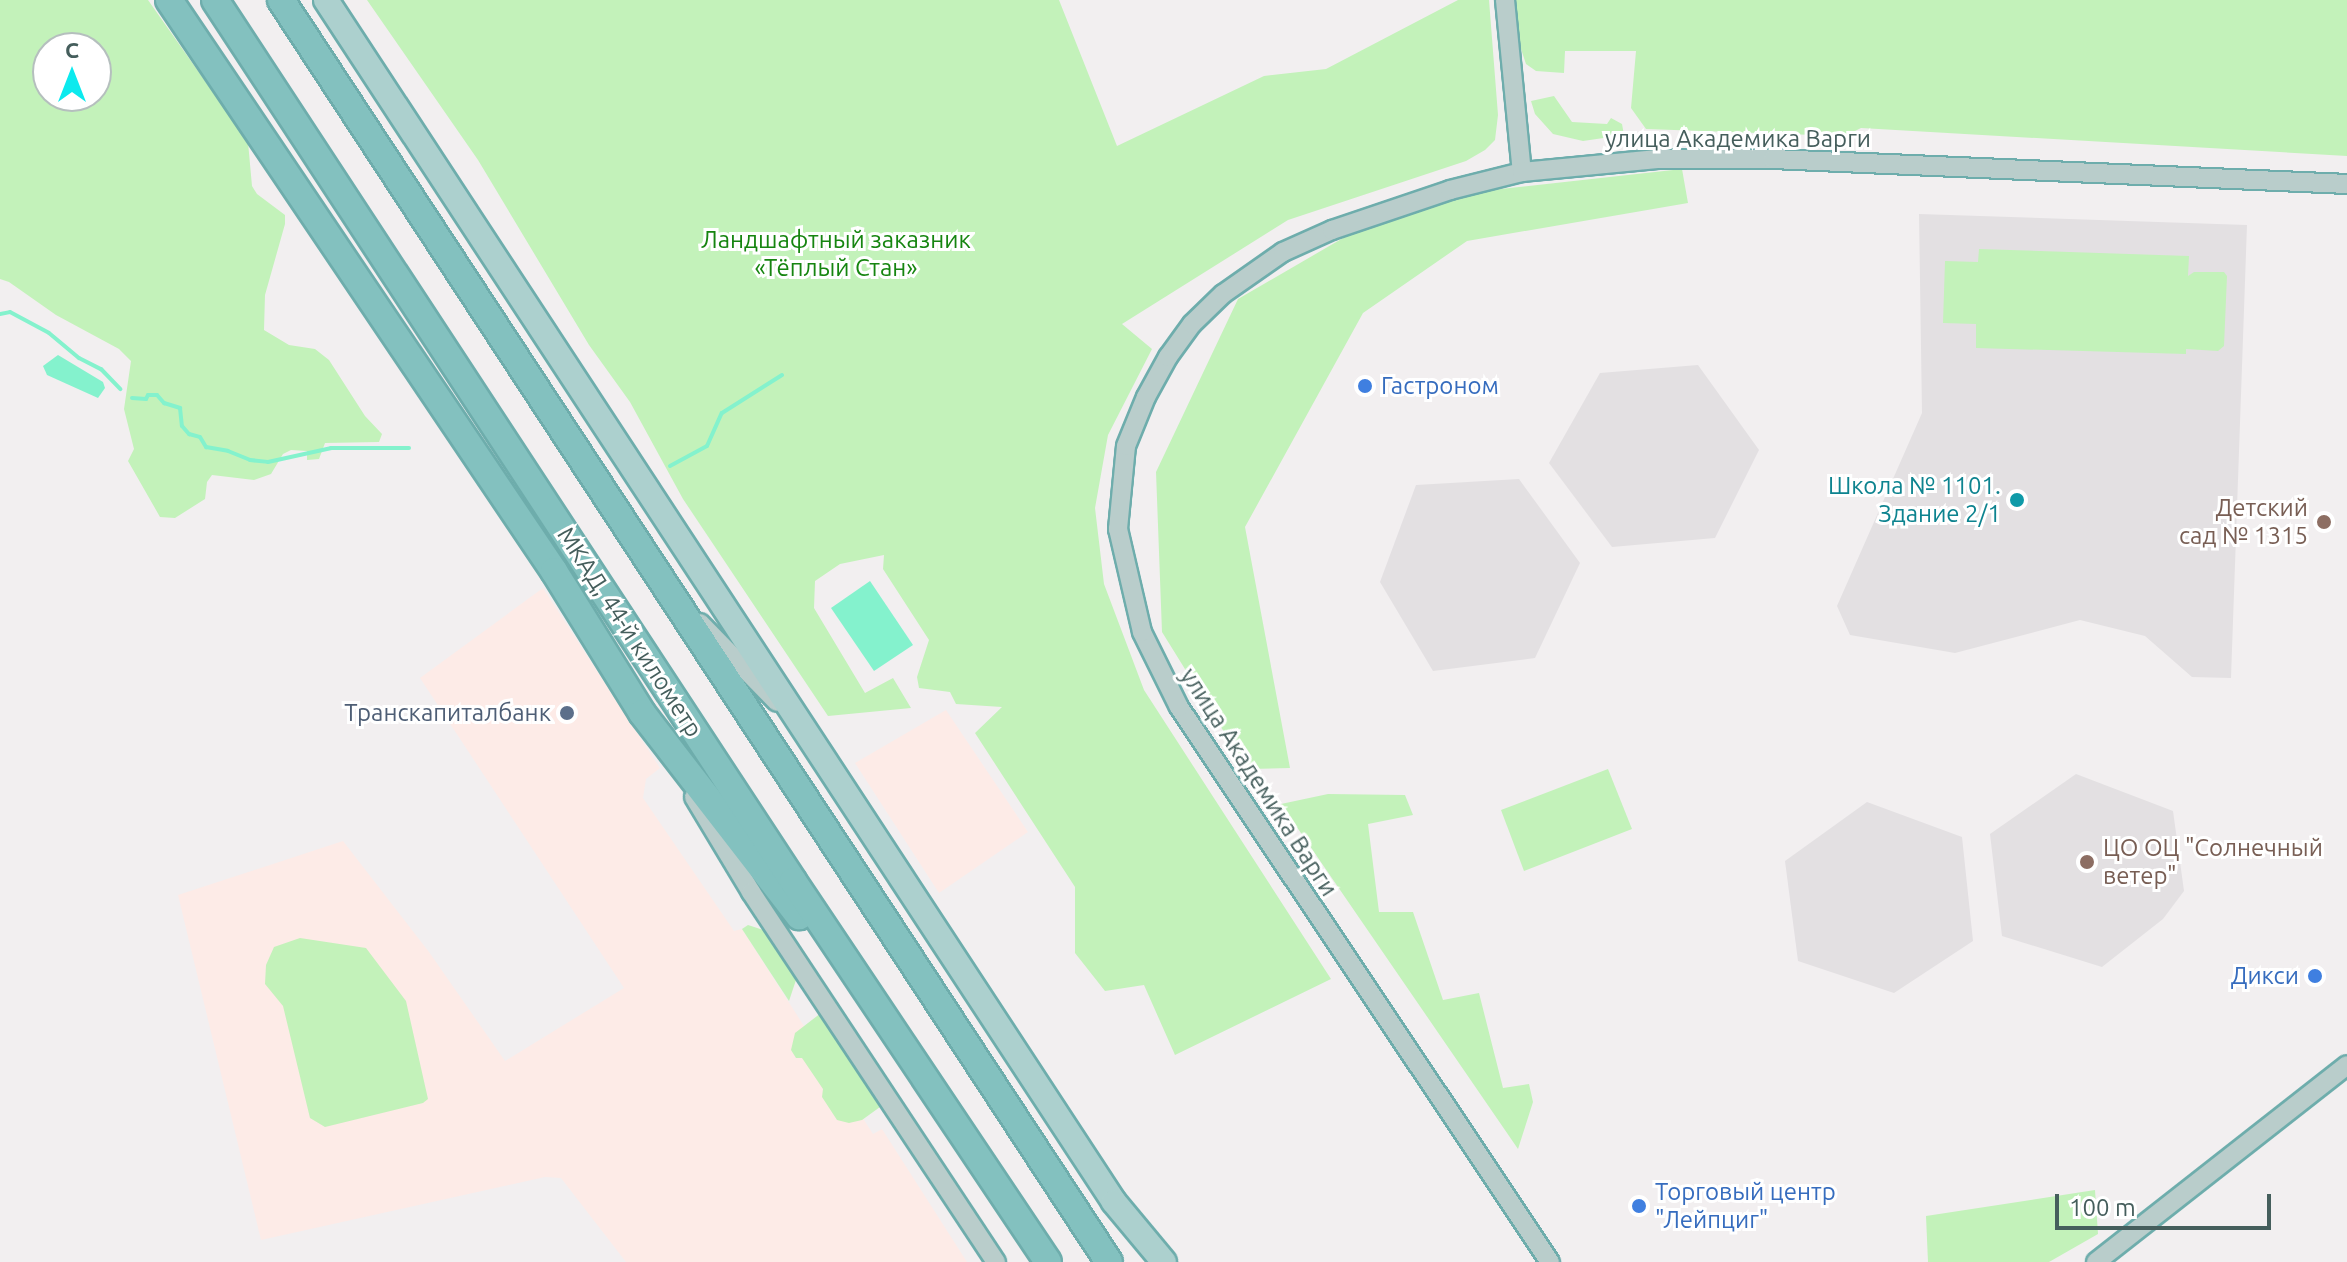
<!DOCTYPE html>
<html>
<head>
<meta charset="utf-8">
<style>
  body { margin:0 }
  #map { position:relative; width:2347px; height:1262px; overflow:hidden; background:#f2eff0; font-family:Ubuntu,sans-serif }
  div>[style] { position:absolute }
  .commercial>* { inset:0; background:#fdebe7 }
  .education>* { inset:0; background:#e3e0e2 }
  .green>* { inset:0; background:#c3f2ba }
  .water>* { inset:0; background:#84f2cd }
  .stream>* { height:4px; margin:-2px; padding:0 2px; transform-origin:2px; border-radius:2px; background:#84f2cd }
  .roads { filter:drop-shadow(2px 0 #6eadac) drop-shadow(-2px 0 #6eadac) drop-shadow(0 2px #6eadac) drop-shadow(0 -2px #6eadac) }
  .minor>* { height:18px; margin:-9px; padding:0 9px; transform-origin:9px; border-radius:9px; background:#b9cdcb }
  .major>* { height:24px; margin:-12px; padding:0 12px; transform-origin:12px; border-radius:12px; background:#acd0ce }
  .highway>* { height:26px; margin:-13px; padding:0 13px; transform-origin:13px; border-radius:13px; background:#83c1bf }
  .dots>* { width:22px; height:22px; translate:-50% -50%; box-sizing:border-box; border:4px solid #fff; border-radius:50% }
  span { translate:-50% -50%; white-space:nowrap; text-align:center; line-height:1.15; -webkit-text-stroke:6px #fff; paint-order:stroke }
  .street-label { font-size:24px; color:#455e5c }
  .park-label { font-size:24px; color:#168510 }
  .shop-label { font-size:24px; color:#366cbe }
  .left { translate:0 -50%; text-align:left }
  .right { translate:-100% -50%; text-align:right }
  .culture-label { font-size:24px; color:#0d838f }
  .education-label { font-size:24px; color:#785e54 }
  .service-label { font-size:24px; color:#4e5e75 }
  .north { position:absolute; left:32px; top:32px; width:80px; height:80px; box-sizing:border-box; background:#fff; border:2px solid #b5bfbe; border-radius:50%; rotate:0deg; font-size:22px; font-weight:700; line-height:32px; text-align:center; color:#455e5c }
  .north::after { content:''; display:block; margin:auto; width:28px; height:36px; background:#0ceaee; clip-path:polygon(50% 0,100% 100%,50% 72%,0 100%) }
  .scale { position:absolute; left:2055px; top:1194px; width:216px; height:36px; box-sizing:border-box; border:4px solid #455e5c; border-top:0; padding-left:10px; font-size:24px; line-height:28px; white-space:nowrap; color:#455e5c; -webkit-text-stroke:6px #fff; paint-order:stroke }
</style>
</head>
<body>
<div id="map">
  <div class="commercial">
    <div style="clip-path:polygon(543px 588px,660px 768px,646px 779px,643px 798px,734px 931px,742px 929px,873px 1134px,882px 1129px,967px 1262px,626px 1262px,561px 1178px,545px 1177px,261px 1240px,178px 895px,343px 841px,429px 952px,505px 1061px,624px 988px,420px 678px)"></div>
    <div style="clip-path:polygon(946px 710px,1028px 832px,939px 893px,855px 763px)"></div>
  </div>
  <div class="education">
    <div style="clip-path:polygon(1919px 214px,2247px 225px,2231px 678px,2192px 677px,2145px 636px,2080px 620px,1955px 653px,1850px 635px,1837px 606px,1922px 413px)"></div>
    <div style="clip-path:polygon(1698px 365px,1759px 450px,1715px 538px,1612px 547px,1549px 463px,1600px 373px)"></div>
    <div style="clip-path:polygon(1519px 479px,1580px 563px,1535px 658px,1433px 671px,1380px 582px,1416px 485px)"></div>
    <div style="clip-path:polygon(2076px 774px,2173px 811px,2184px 891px,2163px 919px,2102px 967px,2002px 936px,1990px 834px)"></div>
    <div style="clip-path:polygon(1867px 802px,1962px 837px,1973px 941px,1894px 993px,1798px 961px,1785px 861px)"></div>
  </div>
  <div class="green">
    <div style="clip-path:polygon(evenodd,0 0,148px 0,248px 142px,252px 186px,257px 194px,285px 215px,285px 224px,265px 295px,264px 330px,289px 345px,315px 349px,329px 360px,365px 416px,382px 434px,379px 442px,325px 443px,319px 459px,307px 460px,307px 451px,291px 450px,283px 454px,271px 474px,254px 480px,212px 475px,207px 482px,205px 499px,175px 518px,160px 517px,128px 461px,134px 449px,124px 409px,131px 361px,119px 349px,56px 315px,9px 282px,0 279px,0 0,48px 48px,96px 48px,96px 96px,48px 96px,48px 48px)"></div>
    <div style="clip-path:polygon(367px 0,1059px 0,1117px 146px,1264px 76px,1326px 69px,1458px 0,1489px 0,1498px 115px,1495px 140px,1485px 150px,1466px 161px,1288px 220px,1122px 324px,1152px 349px,1108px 435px,1095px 508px,1104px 584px,1144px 690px,1331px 979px,1175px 1055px,1144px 985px,1105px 991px,1075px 953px,1075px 887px,975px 733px,1002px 707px,956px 704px,950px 692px,919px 688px,917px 677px,929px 640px,883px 569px,884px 555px,840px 564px,815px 581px,814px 608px,865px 693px,893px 678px,911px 708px,828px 716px,683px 499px,630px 402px,589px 345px,478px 160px)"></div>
    <div style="clip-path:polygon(1514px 0,2347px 0,2347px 156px,1861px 128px,1845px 136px,1646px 129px,1631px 108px,1636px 51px,1565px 51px,1564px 73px,1536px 71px,1526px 64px,1518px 40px)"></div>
    <div style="clip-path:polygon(1554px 96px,1572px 122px,1607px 124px,1611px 118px,1622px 124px,1624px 135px,1583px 141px,1553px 134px,1535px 114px,1531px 101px)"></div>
    <div style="clip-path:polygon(1682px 169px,1688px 203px,1467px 241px,1363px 313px,1245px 527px,1290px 768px,1247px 769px,1162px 632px,1156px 472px,1238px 299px,1350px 234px,1473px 192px)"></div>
    <div style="clip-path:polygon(1979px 249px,2189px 256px,2188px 276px,2194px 272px,2224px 272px,2227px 276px,2224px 346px,2218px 351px,2186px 349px,2186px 354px,1976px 348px,1976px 324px,1943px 323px,1945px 261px,1978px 262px)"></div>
    <div style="clip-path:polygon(1608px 769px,1632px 829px,1524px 871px,1501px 810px)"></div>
    <div style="clip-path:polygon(1328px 794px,1405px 795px,1413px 815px,1368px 824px,1379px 912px,1413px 912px,1443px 1000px,1479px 993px,1503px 1088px,1529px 1084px,1533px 1102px,1518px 1149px,1281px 804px)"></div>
    <div style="clip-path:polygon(748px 925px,766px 931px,796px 980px,789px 1001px,742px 929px)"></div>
    <div style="clip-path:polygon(300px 938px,366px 948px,406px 1001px,428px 1099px,423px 1103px,325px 1127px,310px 1118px,283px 1006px,265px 984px,266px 965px,274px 947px)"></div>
    <div style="clip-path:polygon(821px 1013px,880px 1107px,862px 1120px,849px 1123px,837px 1120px,822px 1097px,823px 1089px,802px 1058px,796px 1058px,791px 1050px,795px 1033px)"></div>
    <div style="clip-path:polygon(2095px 1190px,2098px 1234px,2049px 1262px,1928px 1262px,1926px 1216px)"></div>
  </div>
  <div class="water">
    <div style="clip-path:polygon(58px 355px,103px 382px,105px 388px,98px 398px,47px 375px,43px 366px)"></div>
    <div style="clip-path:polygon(870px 581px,913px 645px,874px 671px,831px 608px)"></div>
  </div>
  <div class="stream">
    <div style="left:0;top:314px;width:10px;rotate:-11deg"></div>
    <div style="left:10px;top:312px;width:44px;rotate:28.3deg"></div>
    <div style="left:49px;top:333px;width:39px;rotate:40deg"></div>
    <div style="left:79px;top:358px;width:25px;rotate:27deg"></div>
    <div style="left:101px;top:369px;width:28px;rotate:46deg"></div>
    <div style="left:132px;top:398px;width:14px;rotate:4deg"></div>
    <div style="left:146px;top:399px;width:4px;rotate:-63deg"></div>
    <div style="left:148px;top:395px;width:9px"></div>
    <div style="left:157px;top:395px;width:11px;rotate:49deg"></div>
    <div style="left:164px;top:403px;width:17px;rotate:17deg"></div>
    <div style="left:180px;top:408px;width:18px;rotate:84deg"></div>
    <div style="left:182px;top:426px;width:11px;rotate:49deg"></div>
    <div style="left:189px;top:434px;width:11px;rotate:15deg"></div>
    <div style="left:200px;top:437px;width:12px;rotate:59deg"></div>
    <div style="left:206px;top:447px;width:22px;rotate:10deg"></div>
    <div style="left:228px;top:451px;width:24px;rotate:22deg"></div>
    <div style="left:250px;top:460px;width:18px;rotate:6deg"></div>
    <div style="left:268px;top:462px;width:65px;rotate:-12.5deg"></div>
    <div style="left:331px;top:448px;width:78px"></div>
    <div style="left:670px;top:466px;width:42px;rotate:-28.4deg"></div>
    <div style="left:707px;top:446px;width:36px;rotate:-66deg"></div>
    <div style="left:722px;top:413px;width:71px;rotate:-32.3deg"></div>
  </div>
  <div class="roads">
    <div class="minor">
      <div style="left:1505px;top:0;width:173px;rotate:84.4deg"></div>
      <div style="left:700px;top:623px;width:110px;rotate:45.7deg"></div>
      <div style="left:694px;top:797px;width:111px;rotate:59deg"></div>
      <div style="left:751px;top:892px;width:444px;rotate:56.5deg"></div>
      <div style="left:1550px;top:1262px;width:668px;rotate:-123.76deg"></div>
      <div style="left:1179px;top:707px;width:84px;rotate:-116.3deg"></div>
      <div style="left:1142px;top:632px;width:106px;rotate:-103.1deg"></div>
      <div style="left:1118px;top:529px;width:83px;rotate:-84.5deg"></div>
      <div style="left:1126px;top:446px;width:53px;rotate:-67.8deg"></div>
      <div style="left:1146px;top:397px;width:46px;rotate:-61.2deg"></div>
      <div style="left:1168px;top:357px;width:41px;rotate:-54deg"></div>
      <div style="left:1192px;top:324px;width:43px;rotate:-44.1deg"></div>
      <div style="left:1223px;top:294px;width:73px;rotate:-35deg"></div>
      <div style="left:1283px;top:252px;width:54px;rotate:-24.2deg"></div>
      <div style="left:1332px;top:230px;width:125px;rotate:-18.7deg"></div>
      <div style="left:1450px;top:190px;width:74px;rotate:-14deg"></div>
      <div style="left:1522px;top:172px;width:136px;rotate:-5.5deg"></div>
      <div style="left:1657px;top:159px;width:116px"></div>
      <div style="left:1773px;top:159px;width:575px;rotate:2.49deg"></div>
      <div style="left:2096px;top:1262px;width:319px;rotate:-38.1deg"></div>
    </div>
    <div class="major">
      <div style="left:326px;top:0;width:1437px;rotate:56.75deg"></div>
      <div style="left:1114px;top:1202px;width:78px;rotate:50.2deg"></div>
    </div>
    <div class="highway">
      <div style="left:169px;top:0;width:689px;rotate:56.01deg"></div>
      <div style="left:554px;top:571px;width:167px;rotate:58.2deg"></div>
      <div style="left:642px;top:713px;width:257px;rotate:52.3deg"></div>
      <div style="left:215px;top:0;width:1054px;rotate:56.73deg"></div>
      <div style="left:793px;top:881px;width:458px;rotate:56.2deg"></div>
      <div style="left:281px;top:0;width:1509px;rotate:56.73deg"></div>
    </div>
  </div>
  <div class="dots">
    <div style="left:1365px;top:386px;background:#3f7fe0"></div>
    <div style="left:2017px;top:500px;background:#0f9aa8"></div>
    <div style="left:2324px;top:522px;background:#8d6e63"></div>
    <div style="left:567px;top:713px;background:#5c6f8a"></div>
    <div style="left:2087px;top:862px;background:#8d6e63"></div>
    <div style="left:2315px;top:976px;background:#3f7fe0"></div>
    <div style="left:1639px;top:1206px;background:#3f7fe0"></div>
  </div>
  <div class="street-label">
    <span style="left:1738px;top:139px">улица Академика Варги</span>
    <span style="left:630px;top:632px;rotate:57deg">МКАД, 44-й километр</span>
    <span style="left:1259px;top:782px;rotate:57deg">улица Академика Варги</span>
  </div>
  <div class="park-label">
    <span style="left:836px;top:254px">Ландшафтный заказник<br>«Тёплый Стан»</span>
  </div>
  <div class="shop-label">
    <span class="left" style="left:1381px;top:386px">Гастроном</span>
    <span class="right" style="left:2299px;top:976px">Дикси</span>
    <span class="left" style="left:1655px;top:1206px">Торговый центр<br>"Лейпциг"</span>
  </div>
  <div class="culture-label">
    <span class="right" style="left:2001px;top:500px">Школа № 1101.<br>Здание 2/1</span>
  </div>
  <div class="education-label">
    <span class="right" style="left:2308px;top:522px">Детский<br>сад № 1315</span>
    <span class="left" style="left:2103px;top:862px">ЦО ОЦ "Солнечный<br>ветер"</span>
  </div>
  <div class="service-label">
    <span class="right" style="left:551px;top:713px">Транскапиталбанк</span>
  </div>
  <div class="north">С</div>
  <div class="scale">100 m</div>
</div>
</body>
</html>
